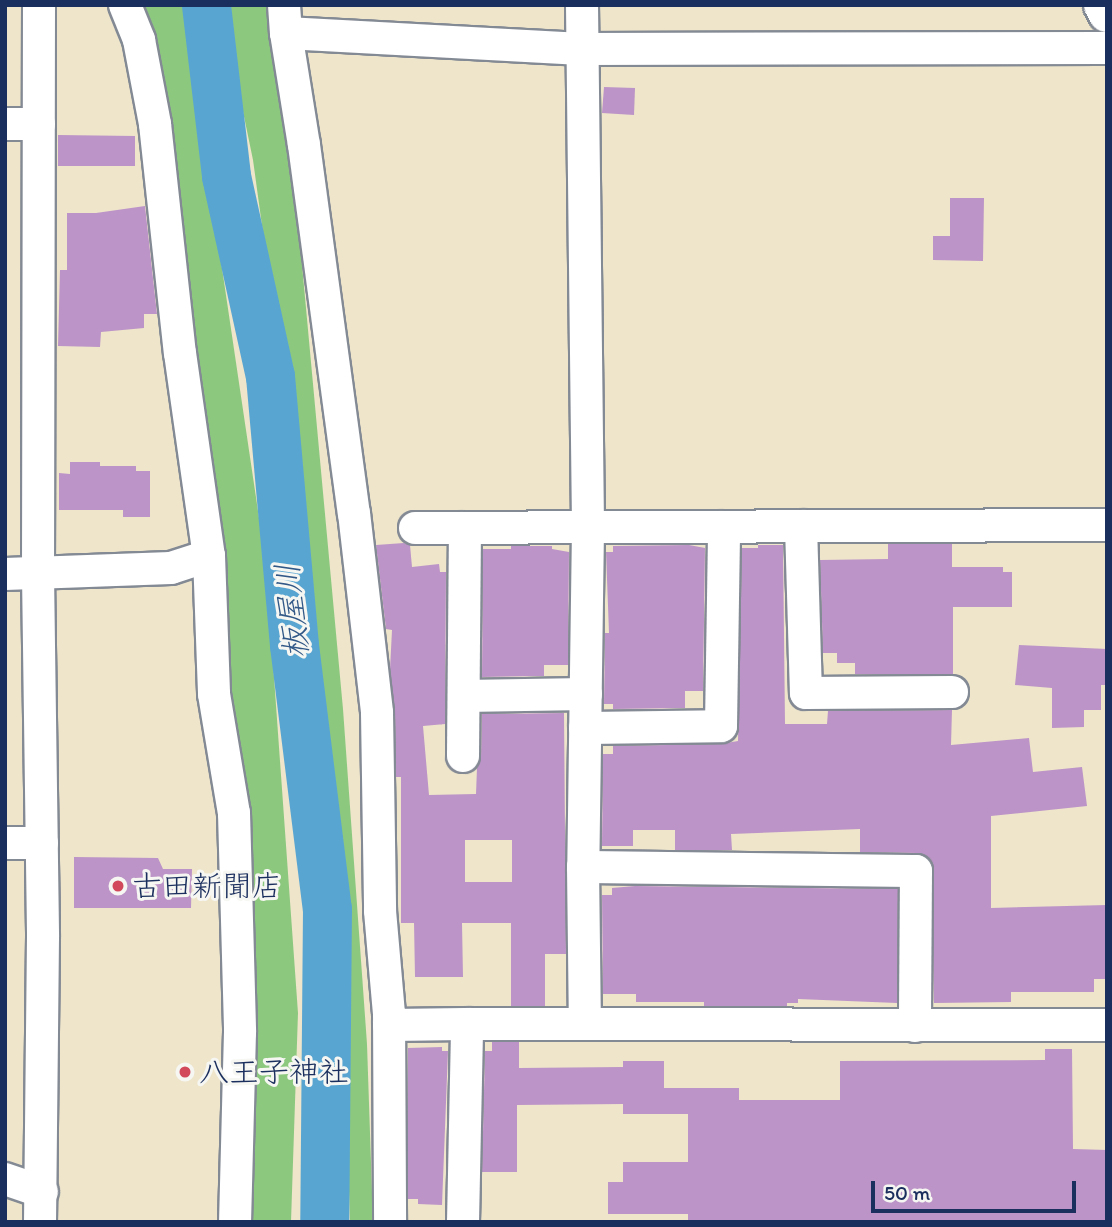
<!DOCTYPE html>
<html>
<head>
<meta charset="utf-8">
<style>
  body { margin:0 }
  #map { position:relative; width:1112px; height:1227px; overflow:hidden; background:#eee5cb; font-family:Itim,"Klee One",sans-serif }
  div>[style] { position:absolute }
  .green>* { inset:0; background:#8cc97f }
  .river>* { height:49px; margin:-24.5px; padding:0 24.5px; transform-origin:24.5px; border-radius:24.5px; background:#59a5d2 }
  .building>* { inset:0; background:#bc94c7 }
  .roads { filter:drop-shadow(2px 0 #848a94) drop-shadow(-2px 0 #848a94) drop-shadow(0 2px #848a94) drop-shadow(0 -2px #848a94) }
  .street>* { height:32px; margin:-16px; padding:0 16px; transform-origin:16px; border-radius:16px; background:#fff }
  .secondary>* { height:38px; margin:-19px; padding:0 19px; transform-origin:19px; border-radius:19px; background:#fff }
  .dots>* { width:19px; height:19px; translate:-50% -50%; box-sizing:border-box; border:4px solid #f6f6f2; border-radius:50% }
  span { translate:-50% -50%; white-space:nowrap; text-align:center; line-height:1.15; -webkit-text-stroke:6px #f6f6f2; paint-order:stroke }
  .poi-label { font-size:30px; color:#1b2f5e }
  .left { translate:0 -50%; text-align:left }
  .water-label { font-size:32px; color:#315887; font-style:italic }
  .frame { position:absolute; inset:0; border:7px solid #1b2f5e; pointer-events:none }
  .scale { position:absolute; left:871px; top:1181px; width:205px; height:32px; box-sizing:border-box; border:4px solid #1b2f5e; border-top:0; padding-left:9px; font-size:21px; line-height:24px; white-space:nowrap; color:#1b2f5e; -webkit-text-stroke:5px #f6f6f2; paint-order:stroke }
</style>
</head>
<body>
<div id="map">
  <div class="green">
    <div style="clip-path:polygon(132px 5px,183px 5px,266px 565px,298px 1013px,291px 1222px,240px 1222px,243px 809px,219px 559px)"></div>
    <div style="clip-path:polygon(221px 5px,271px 5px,294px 178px,343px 709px,367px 1044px,373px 1222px,350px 1222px,340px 914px,291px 437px,253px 160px)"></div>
  </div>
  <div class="river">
    <div style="left:206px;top:5px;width:172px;rotate:83.3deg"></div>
    <div style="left:226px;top:176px;width:205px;rotate:77.6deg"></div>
    <div style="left:270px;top:376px;width:270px;rotate:84.9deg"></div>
    <div style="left:294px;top:645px;width:266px;rotate:82.9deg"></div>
    <div style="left:327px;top:909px;width:313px;rotate:90.5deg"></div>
  </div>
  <div class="building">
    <div style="clip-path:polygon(604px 87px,635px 88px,634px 115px,602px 113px)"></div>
    <div style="clip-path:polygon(58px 135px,135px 136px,135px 166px,58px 166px)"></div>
    <div style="clip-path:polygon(950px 198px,984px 198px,983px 261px,933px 260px,933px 236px,950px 236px)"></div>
    <div style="clip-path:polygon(145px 206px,157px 314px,144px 314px,144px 328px,101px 332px,100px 347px,58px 346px,60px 270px,67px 270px,67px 213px,96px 213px)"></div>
    <div style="clip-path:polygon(70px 462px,100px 462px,100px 466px,136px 466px,136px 471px,150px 471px,150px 517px,123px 517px,123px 510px,59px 510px,59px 473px,70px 474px)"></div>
    <div style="clip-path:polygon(evenodd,404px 543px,410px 545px,412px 567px,439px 564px,440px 572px,446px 572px,445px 724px,423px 726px,429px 795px,476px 794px,477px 768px,481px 756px,482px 714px,564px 713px,566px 954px,545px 954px,545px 1006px,511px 1006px,511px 923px,462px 923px,463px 977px,415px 977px,414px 923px,401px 923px,401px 777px,396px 777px,395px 713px,390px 669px,392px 630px,386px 629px,376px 545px,404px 543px,465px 840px,512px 840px,512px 882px,465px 882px,465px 840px)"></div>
    <div style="clip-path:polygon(888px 544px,952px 544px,952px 567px,1003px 567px,1003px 572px,1012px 572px,1012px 607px,953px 607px,953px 674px,855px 674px,855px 663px,837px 663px,837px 653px,823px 653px,820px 560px,888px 559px)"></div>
    <div style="clip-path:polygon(689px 545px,705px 548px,703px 691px,685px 691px,685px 708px,613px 709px,613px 704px,604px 704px,605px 633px,609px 633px,606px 552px,613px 552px,613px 546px)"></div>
    <div style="clip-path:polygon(758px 545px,783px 545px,785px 724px,827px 724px,828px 711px,952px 710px,951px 745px,1029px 738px,1033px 772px,1082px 767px,1087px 806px,991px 816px,991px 908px,1107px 905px,1107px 979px,1094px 979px,1094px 992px,1011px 992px,1011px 1002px,934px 1003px,932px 863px,917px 853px,860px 852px,860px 829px,731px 834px,732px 850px,675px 850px,675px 830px,633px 830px,633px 846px,602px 846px,603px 754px,613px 754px,613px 746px,721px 744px,738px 741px,742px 548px,758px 548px)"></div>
    <div style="clip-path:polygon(511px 546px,552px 546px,552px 549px,569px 552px,568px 665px,544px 665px,544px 676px,482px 677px,483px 549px,511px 549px)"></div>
    <div style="clip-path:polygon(1019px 645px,1107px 649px,1107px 685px,1101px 685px,1101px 710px,1084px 710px,1084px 727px,1052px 728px,1052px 688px,1015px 685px)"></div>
    <div style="clip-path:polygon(74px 857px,158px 858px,163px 869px,192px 869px,191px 908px,74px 908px)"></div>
    <div style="clip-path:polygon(635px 886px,898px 889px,897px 1003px,798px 999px,798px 1003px,787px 1003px,787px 1006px,704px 1006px,704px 1002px,636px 1002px,636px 994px,603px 994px,602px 895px,612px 895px,612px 888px)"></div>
    <div style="clip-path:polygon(492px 1042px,519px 1042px,519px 1068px,623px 1067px,623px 1061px,664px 1061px,664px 1088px,739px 1088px,739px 1100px,840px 1100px,840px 1061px,1045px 1060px,1045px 1049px,1072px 1049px,1073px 1149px,1107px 1150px,1107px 1222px,688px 1222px,688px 1214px,608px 1214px,608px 1182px,623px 1182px,623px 1162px,688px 1162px,688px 1114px,623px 1114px,623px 1104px,517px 1105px,517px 1172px,482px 1172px,485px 1051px,492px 1051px)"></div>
    <div style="clip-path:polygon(442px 1047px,442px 1051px,448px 1051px,442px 1205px,418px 1204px,418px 1199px,408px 1199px,408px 1048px)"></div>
  </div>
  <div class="roads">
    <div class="street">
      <div style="left:39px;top:5px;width:569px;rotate:90.1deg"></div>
      <div style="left:38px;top:574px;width:363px;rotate:89.2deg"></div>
      <div style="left:43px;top:937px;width:285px;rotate:90.6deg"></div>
      <div style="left:125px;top:5px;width:38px;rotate:68deg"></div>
      <div style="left:139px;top:40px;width:86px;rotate:79.2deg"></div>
      <div style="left:155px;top:124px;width:230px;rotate:83.8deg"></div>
      <div style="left:180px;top:353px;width:205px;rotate:81.9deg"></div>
      <div style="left:209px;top:556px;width:138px;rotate:87.9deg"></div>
      <div style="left:214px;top:694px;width:121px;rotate:80.5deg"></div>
      <div style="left:234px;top:813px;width:219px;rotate:88.4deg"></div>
      <div style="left:240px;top:1032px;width:190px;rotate:91.5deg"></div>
      <div style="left:284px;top:5px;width:28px;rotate:86deg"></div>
      <div style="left:286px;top:33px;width:113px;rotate:80.9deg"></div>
      <div style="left:304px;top:145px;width:371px;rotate:82.3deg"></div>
      <div style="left:354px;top:513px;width:201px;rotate:83.4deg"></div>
      <div style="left:377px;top:713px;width:198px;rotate:89.1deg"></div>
      <div style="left:380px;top:911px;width:102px;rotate:85deg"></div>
      <div style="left:389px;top:1013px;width:209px;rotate:89.7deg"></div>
      <div style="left:582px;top:5px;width:523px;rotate:89.34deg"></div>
      <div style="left:588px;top:528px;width:339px;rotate:90.8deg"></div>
      <div style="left:583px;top:867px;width:157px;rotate:89.3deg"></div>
      <div style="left:286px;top:33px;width:296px;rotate:3.1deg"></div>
      <div style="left:582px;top:49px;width:525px;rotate:-0.11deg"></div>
      <div style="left:5px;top:124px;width:34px"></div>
      <div style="left:801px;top:526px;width:167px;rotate:88.3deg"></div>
      <div style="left:806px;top:693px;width:146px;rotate:-0.4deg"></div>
      <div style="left:415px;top:528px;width:692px;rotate:-0.25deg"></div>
      <div style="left:5px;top:574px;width:166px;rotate:-2.1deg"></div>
      <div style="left:171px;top:568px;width:40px;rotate:-18deg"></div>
      <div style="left:464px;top:696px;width:122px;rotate:-0.9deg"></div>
      <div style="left:585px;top:728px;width:136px;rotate:-0.8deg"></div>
      <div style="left:721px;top:726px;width:199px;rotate:-89.1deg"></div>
      <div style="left:463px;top:756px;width:228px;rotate:-89.5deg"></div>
      <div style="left:5px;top:843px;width:37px"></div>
      <div style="left:583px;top:867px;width:333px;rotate:0.7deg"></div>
      <div style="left:916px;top:871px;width:155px;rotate:90.4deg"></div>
      <div style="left:389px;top:1025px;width:78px;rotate:-0.7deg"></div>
      <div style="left:5px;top:1179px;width:39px;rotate:19deg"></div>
      <div style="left:463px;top:1222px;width:198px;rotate:-88.8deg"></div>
      <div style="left:467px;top:1024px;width:640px;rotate:0.09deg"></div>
    </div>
    <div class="secondary">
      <div style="left:1103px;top:5px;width:9px;rotate:63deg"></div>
    </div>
  </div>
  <div class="dots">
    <div style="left:118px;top:886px;background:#d1495b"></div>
    <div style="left:185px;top:1072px;background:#d1495b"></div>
  </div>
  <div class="poi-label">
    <span class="left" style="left:132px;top:886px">古田新聞店</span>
    <span class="left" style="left:199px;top:1072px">八王子神社</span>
  </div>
  <div class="water-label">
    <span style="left:292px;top:611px;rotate:-96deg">板屋川</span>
  </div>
  <div class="frame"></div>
  <div class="scale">50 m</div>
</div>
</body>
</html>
